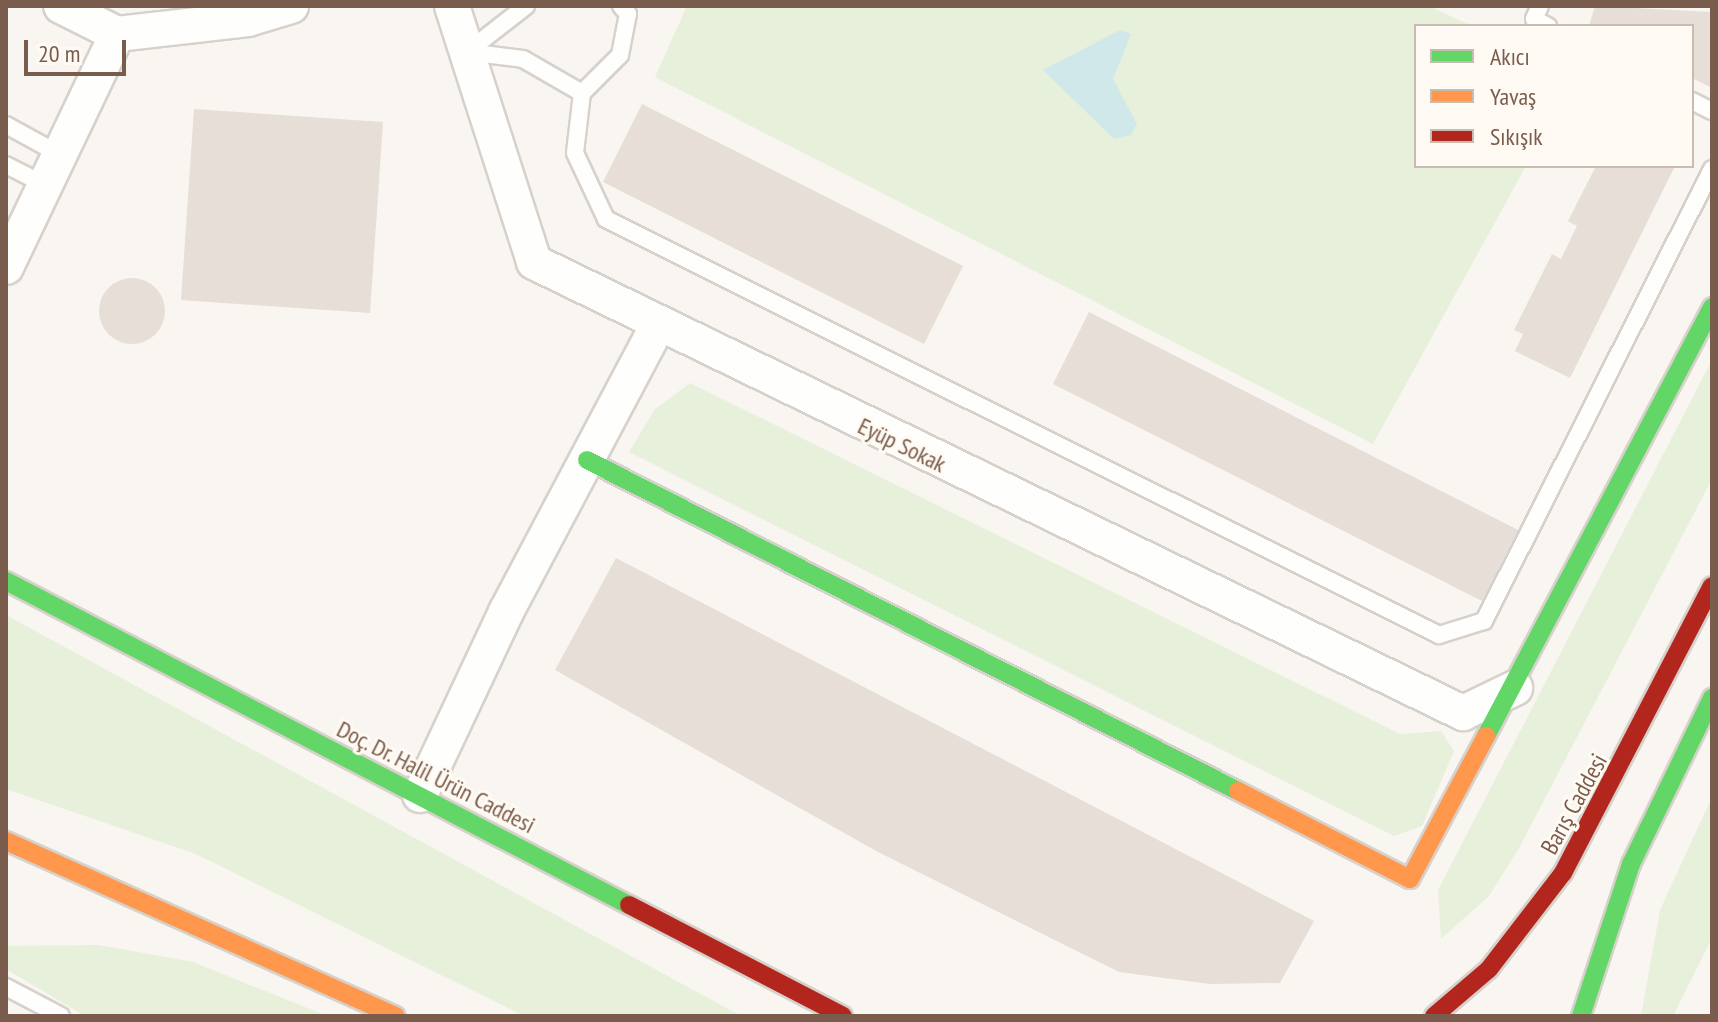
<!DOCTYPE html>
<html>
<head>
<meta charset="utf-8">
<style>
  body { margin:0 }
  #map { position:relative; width:1718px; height:1022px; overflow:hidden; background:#f9f5f0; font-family:"PT Sans Narrow",sans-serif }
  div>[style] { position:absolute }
  .green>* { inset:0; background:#e7f0db }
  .water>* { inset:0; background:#d0e8ea }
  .building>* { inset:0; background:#e6ded7 }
  .round { border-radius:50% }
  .roads { filter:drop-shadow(2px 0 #d7d1cb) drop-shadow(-2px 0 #d7d1cb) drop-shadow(0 2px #d7d1cb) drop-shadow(0 -2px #d7d1cb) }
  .lane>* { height:16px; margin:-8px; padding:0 8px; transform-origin:8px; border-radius:8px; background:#fefefd }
  .street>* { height:34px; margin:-17px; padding:0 17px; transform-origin:17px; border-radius:17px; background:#fefefd }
  .fast>* { height:18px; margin:-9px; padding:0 9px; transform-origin:9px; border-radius:9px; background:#63d668 }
  .slow>* { height:18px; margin:-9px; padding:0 9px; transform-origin:9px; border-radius:9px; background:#ff974d }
  .jam>* { height:18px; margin:-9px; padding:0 9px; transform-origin:9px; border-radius:9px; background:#b3261e }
  span { translate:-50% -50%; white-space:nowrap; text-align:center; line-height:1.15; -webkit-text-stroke:6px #fffaf3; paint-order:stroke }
  .street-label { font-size:24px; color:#7a5c4d }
  .frame { position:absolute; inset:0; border:8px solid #7a5c4d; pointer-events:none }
  .legend { position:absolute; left:1414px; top:24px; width:280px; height:144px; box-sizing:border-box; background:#fffaf3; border:2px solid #cabbb1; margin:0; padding:10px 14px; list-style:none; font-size:24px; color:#7a5c4d }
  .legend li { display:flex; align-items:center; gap:16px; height:40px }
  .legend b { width:40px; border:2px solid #cabbb1 }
  .scale { position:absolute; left:24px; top:40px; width:102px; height:36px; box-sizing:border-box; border:4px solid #7a5c4d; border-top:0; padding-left:10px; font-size:24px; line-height:28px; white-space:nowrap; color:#7a5c4d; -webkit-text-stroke:6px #fffaf3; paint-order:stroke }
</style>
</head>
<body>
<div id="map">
  <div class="green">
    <div style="clip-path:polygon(687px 6px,1429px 6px,1472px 26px,1416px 26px,1416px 166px,1526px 166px,1373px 444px,655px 77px)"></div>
    <div style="clip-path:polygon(1712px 360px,1712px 479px,1519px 848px,1489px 896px,1441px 939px,1438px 890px)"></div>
    <div style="clip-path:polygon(690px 383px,1400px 734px,1441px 731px,1454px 751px,1422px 826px,1394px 836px,629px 452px,655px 409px)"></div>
    <div style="clip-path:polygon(6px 615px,741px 1016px,524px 1016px,196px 854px,6px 789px)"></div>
    <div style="clip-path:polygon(1712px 797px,1712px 938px,1673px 1016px,1641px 1016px,1660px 910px)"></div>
    <div style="clip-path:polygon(99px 945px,193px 962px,327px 1016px,85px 1016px,6px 969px,6px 946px)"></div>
  </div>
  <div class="water">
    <div style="clip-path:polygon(1120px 30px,1131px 34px,1113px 79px,1137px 124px,1131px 135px,1114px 139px,1043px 70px)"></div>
  </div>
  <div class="building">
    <div style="clip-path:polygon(1595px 6px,1712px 12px,1712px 88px,1692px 78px,1692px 26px,1589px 26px)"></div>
    <div style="clip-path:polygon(642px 104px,963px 266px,924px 344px,603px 182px)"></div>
    <div style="clip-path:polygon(194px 109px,383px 122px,370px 313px,181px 300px)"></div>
    <div style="clip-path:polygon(1596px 166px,1675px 166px,1570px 378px,1515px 351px,1523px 334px,1514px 330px,1552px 254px,1561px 259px,1577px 226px,1568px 221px)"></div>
    <div class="round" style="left:99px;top:278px;width:66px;height:66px"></div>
    <div style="clip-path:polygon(1089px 312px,1518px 530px,1482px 601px,1053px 384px)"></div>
    <div style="clip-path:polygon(616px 558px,1314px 921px,1280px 983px,1210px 984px,1119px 972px,878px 852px,555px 670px)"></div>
  </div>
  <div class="roads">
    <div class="lane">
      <div style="left:1540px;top:6px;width:14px;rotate:115deg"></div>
      <div style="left:1534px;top:19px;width:16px;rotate:27deg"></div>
      <div style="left:467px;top:52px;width:56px;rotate:7.1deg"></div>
      <div style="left:523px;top:59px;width:68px;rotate:30deg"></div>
      <div style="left:582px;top:93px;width:60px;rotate:96.7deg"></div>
      <div style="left:575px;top:153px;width:73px;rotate:64.8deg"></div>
      <div style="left:606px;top:219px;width:931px;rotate:26.54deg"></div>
      <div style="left:1439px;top:635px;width:47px;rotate:-17.3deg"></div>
      <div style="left:1484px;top:621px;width:506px;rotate:-63.23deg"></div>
      <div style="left:467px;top:52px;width:75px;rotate:-37.9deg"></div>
      <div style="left:582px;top:93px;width:54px;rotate:-45deg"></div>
      <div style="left:620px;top:55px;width:42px;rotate:-79deg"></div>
      <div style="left:628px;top:14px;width:11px;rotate:-131deg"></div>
      <div style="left:1692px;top:101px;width:22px;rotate:27deg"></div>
      <div style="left:6px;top:125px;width:63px;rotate:28.6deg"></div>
      <div style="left:6px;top:165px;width:46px;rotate:27.1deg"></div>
      <div style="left:6px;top:987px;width:62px;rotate:27.8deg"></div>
    </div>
    <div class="street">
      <div style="left:61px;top:6px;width:63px;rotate:26.6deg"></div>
      <div style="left:117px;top:34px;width:132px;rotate:-6.5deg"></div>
      <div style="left:248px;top:19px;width:45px;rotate:-16.8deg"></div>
      <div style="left:452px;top:6px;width:269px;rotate:72.2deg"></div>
      <div style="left:534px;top:262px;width:1033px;rotate:25.9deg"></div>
      <div style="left:1463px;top:713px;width:58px;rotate:-25.7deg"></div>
      <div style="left:6px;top:267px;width:258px;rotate:-64.5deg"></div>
      <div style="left:420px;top:795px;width:202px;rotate:-64.8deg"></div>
      <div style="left:506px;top:612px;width:323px;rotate:-62.1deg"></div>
    </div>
    <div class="fast">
      <div style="left:587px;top:460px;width:730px;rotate:26.95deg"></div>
      <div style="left:6px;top:581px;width:702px;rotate:27.48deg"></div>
      <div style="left:1486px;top:736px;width:485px;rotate:-62.2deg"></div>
      <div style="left:1581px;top:1016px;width:160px;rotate:-71.8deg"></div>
      <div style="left:1631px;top:864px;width:185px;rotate:-64deg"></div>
    </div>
    <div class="slow">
      <div style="left:1238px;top:791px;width:193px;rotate:27.1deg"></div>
      <div style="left:1410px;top:879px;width:162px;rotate:-62deg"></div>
      <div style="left:6px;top:841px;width:427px;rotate:24.2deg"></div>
    </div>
    <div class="jam">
      <div style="left:629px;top:905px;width:241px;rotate:27.4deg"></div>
      <div style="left:1434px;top:1016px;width:72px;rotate:-40.5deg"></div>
      <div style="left:1489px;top:969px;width:121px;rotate:-52.4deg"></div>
      <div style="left:1563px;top:873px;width:323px;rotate:-62.6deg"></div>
    </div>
  </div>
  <div class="street-label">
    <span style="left:902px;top:445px;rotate:26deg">Eyüp Sokak</span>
    <span style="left:436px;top:777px;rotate:27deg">Doç. Dr. Halil Ürün Caddesi</span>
    <span style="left:1574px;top:804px;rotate:-61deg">Barış Caddesi</span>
  </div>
  <div class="frame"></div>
  <ul class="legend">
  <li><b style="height:10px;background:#63d668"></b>Akıcı</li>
  <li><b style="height:10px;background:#ff974d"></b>Yavaş</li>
  <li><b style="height:10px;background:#b3261e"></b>Sıkışık</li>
  </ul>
  <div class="scale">20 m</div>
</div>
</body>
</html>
